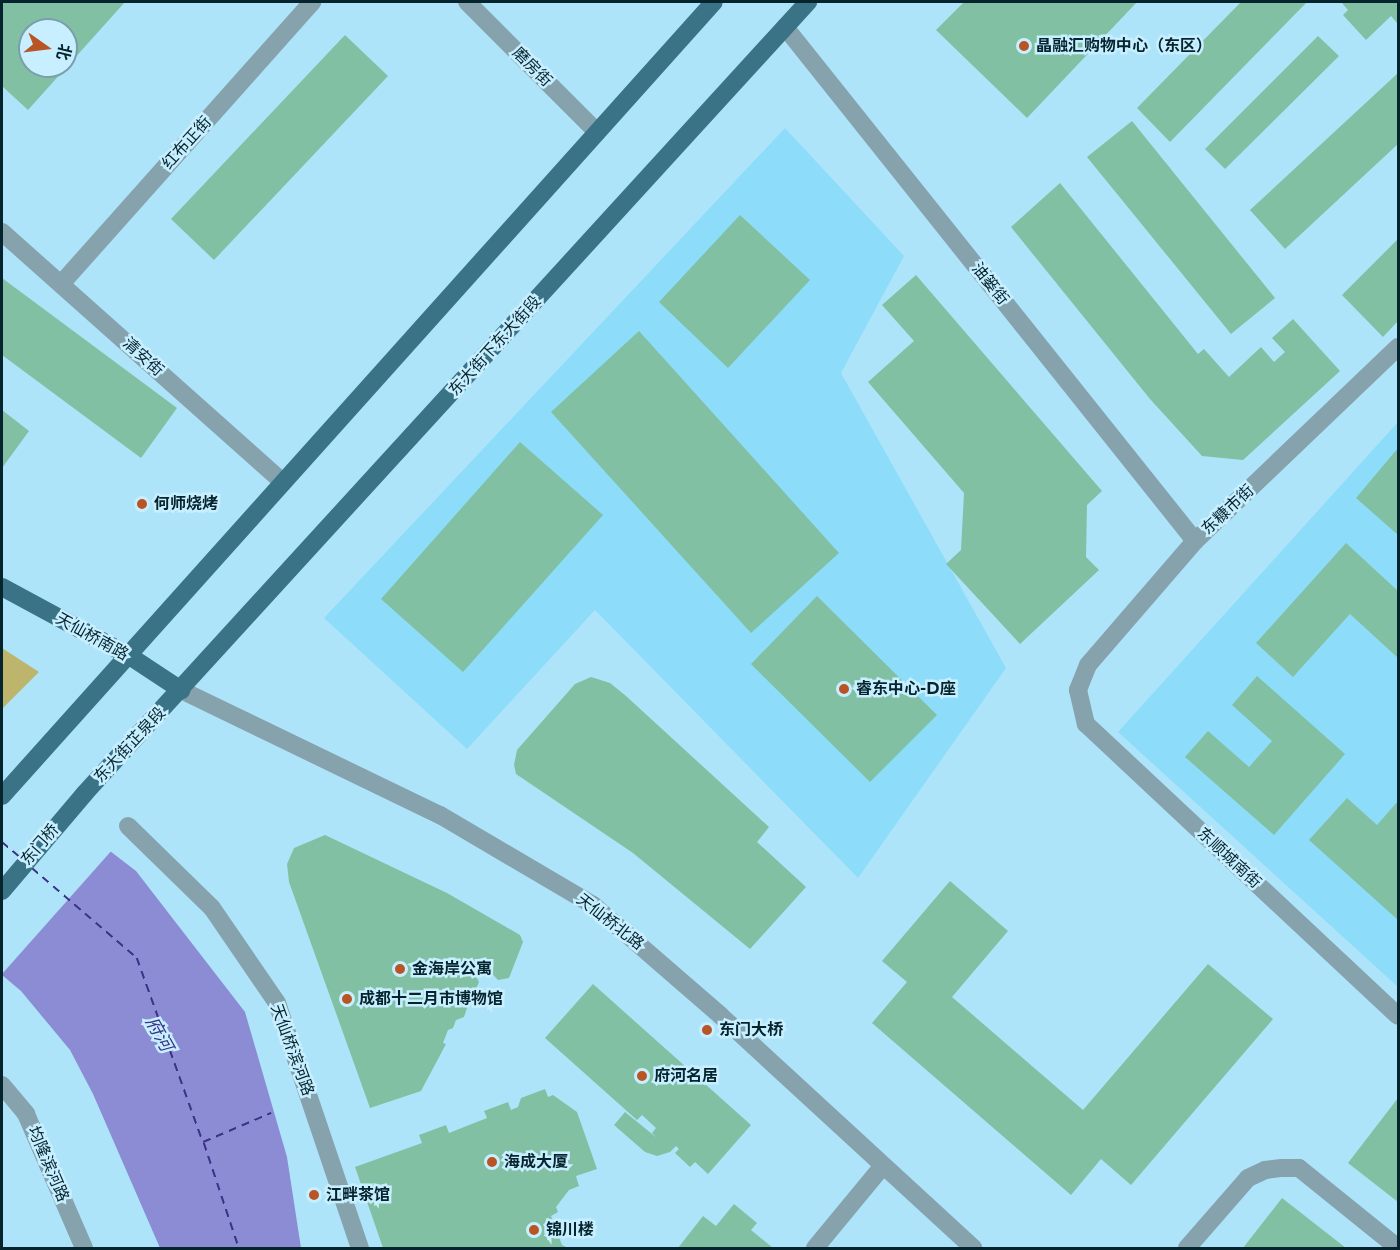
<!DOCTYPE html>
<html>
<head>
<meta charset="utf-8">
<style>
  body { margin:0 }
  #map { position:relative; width:1400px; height:1250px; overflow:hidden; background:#aee4f9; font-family:Montserrat,"Noto Sans SC",sans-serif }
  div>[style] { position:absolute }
  .built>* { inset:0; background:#8dddfa }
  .green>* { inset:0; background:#bdb56b }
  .water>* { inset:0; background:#8c8cd5 }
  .pier>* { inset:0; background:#aee4f9 }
  .ferry>* { height:1.5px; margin-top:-0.75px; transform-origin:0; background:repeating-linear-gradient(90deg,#3b3187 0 8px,transparent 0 14px) }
  .building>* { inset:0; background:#81c0a2 }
  .minor>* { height:18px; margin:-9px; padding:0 9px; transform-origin:9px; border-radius:9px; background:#86a2ad }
  .major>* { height:18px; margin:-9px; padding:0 9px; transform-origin:9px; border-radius:9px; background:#3a7286 }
  .dots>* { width:16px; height:16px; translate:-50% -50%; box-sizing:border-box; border:3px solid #c7efff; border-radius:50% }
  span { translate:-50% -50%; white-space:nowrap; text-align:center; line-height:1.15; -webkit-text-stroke:5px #c7efff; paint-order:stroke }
  .poi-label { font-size:16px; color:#06242d; font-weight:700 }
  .left { translate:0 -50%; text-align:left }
  .street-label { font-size:16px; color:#06242d }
  .water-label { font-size:18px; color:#3b3187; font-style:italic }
  .frame { position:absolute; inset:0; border:3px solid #06242d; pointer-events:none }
  .north { position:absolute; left:18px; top:18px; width:60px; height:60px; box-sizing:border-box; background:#c7efff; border:2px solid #7a9eab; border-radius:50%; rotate:104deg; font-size:16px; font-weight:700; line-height:24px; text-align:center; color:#06242d }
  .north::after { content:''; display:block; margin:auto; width:21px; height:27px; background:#b95425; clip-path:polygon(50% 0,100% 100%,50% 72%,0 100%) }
</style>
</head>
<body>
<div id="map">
  <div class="built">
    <div style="clip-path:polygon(785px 128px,904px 256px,841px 373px,1006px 668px,858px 878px,595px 610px,467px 749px,324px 618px)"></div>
    <div style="clip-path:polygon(1398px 422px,1398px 987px,1118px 732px)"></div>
  </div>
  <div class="green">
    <div style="clip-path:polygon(2px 648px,39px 672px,2px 709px)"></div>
  </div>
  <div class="water">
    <div style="clip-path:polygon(2px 768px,136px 871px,245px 1012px,287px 1157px,301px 1248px,160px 1248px,93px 1094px,70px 1050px,21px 991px,2px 975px)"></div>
  </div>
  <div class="pier">
    <div style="clip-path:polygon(2px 765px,113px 849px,2px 974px)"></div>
  </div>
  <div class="ferry">
    <div style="left:2px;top:842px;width:23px;rotate:40deg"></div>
    <div style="left:32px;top:868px;width:138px;rotate:40.6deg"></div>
    <div style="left:137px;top:958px;width:195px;rotate:70.3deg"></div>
    <div style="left:203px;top:1142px;width:74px;rotate:-23.1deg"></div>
    <div style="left:204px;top:1143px;width:111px;rotate:71.6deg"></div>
  </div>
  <div class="building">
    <div style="clip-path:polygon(evenodd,2px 2px,125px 2px,28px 110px,2px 86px,2px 2px,30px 30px,66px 30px,66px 66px,30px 66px,30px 30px)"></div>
    <div style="clip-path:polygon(964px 2px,1137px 2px,1027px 118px,936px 30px)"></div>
    <div style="clip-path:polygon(1241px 2px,1307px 2px,1170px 142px,1137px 108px)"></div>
    <div style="clip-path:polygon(1344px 2px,1398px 2px,1398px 24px,1391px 16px,1366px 40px,1343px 15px,1348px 10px,1342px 3px)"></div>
    <div style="clip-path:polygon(345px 35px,388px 76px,214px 260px,171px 219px)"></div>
    <div style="clip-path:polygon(1318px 36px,1339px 56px,1225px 169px,1205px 149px)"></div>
    <div style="clip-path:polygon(1398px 73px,1398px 144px,1285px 249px,1250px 210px)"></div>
    <div style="clip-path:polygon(1132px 121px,1275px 298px,1231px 334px,1087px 157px)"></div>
    <div style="clip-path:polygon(1060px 183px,1198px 354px,1204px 349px,1229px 377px,1261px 347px,1274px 362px,1285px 352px,1272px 338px,1293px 319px,1340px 371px,1243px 460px,1202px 456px,1150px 399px,1011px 227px)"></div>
    <div style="clip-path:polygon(740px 215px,810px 280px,728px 368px,659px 302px)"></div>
    <div style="clip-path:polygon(1398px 239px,1398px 321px,1383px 337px,1342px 295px)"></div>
    <div style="clip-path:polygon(916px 275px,1102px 491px,1087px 505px,1086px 557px,1099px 570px,1020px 644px,946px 564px,961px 550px,964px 493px,868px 382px,914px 341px,882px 305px)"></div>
    <div style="clip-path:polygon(2px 278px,177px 408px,141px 458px,2px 355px)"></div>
    <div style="clip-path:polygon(639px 331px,839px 553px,751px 633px,551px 412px)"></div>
    <div style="clip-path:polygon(2px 410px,29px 431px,2px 468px)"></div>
    <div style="clip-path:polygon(520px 442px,603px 515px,463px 672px,381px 599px)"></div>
    <div style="clip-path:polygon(1398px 448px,1398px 535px,1356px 498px)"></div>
    <div style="clip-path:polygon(1346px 543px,1398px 591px,1398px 658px,1350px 614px,1293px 677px,1256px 643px)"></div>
    <div style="clip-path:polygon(817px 596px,937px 715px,870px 782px,751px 664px)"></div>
    <div style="clip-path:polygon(1257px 676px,1345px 754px,1274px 835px,1185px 757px,1208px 731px,1249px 767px,1272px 741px,1232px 705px)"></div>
    <div style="clip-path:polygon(591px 677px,610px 683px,626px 696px,769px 827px,757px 842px,806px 887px,750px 949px,633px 853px,516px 774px,514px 765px,517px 750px,575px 684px)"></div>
    <div style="clip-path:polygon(1347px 798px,1377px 825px,1398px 801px,1398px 920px,1309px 840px)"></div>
    <div style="clip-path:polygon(325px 835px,447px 893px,520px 935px,523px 942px,509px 978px,498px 980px,482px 963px,476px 976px,479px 982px,475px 991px,469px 993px,465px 1003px,467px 1008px,464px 1017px,456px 1020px,453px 1028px,448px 1030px,443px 1043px,446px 1044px,421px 1091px,370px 1108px,289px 882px,287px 864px,294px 848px)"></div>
    <div style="clip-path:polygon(950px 881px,1008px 931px,952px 997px,1083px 1110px,1208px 964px,1273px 1019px,1131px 1185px,1101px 1159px,1071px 1195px,872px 1023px,907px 982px,882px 961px)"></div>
    <div style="clip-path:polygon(593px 984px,751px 1125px,708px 1174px,695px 1162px,690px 1167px,675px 1153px,679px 1149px,676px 1146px,670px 1152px,657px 1156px,645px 1152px,614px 1125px,625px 1112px,657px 1138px,652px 1133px,656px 1128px,642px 1115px,637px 1120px,545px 1038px)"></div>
    <div style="clip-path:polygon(545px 1089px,548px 1097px,553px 1095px,577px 1112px,597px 1169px,576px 1176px,579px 1186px,569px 1190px,556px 1207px,558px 1212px,551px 1216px,562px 1245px,568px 1248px,383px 1248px,355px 1167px,422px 1143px,419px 1135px,446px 1125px,449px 1133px,487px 1118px,484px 1111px,508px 1102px,511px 1110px,518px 1107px,521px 1098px)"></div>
    <div style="clip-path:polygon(1398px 1098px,1398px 1202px,1348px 1163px)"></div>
    <div style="clip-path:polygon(1282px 1198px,1346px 1248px,1243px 1248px)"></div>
    <div style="clip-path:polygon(734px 1204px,757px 1223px,751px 1230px,773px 1248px,678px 1248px,703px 1216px,716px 1226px)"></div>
  </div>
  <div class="minor">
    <div style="left:467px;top:2px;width:184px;rotate:45deg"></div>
    <div style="left:785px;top:27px;width:657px;rotate:51.42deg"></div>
    <div style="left:2px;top:232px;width:376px;rotate:41.7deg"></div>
    <div style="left:61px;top:284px;width:378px;rotate:-48.3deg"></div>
    <div style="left:1398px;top:347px;width:281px;rotate:136.3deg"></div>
    <div style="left:1195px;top:541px;width:164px;rotate:130.8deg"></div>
    <div style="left:1088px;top:665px;width:27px;rotate:112deg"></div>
    <div style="left:1078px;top:690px;width:35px;rotate:77deg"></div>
    <div style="left:1086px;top:724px;width:427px;rotate:43.1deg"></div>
    <div style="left:181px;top:690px;width:288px;rotate:25.8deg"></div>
    <div style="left:440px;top:815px;width:178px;rotate:30.5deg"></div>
    <div style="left:593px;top:905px;width:169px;rotate:40.9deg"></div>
    <div style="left:721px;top:1016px;width:343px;rotate:42.6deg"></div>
    <div style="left:128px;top:826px;width:117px;rotate:44.3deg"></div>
    <div style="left:212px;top:908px;width:115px;rotate:55.6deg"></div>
    <div style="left:277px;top:1003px;width:259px;rotate:71.3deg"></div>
    <div style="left:2px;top:1085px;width:38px;rotate:50deg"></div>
    <div style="left:26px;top:1114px;width:146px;rotate:66.6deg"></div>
    <div style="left:815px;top:1248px;width:105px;rotate:-50.4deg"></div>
    <div style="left:1187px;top:1248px;width:93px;rotate:-48.9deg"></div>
    <div style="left:1248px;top:1178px;width:19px;rotate:-25deg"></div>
    <div style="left:1265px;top:1170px;width:17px;rotate:-7deg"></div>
    <div style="left:1282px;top:1168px;width:17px"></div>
    <div style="left:1299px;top:1168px;width:127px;rotate:38.9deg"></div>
  </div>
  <div class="major">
    <div style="left:2px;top:587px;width:143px;rotate:28.4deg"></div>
    <div style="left:128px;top:655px;width:64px;rotate:33.4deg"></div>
    <div style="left:2px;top:796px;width:1066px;rotate:-48.12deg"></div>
    <div style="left:2px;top:891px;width:128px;rotate:-49.7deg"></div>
    <div style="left:85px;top:793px;width:1072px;rotate:-47.57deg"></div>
  </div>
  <div class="dots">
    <div style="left:1024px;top:46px;background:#b95425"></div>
    <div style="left:142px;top:504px;background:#b95425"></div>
    <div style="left:844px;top:689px;background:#b95425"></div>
    <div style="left:400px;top:969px;background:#b95425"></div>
    <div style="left:347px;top:999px;background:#b95425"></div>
    <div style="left:707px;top:1030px;background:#b95425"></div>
    <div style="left:642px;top:1076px;background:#b95425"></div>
    <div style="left:492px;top:1162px;background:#b95425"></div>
    <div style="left:314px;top:1195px;background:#b95425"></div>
    <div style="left:534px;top:1230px;background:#b95425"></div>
  </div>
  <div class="poi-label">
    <span class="left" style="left:1036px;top:46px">晶融汇购物中心（东区）</span>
    <span class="left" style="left:154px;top:504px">何师烧烤</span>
    <span class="left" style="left:856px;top:689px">睿东中心-D座</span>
    <span class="left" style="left:412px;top:969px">金海岸公寓</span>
    <span class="left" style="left:359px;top:999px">成都十二月市博物馆</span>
    <span class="left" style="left:719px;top:1030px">东门大桥</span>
    <span class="left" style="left:654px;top:1076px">府河名居</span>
    <span class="left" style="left:504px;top:1162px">海成大厦</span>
    <span class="left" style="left:326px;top:1195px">江畔茶馆</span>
    <span class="left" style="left:546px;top:1230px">锦川楼</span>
  </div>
  <div class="street-label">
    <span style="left:532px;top:67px;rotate:45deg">磨房街</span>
    <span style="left:187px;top:143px;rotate:-48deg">红布正街</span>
    <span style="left:990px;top:284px;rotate:51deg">油篓街</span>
    <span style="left:495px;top:346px;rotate:-48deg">东大街下东大街段</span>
    <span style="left:143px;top:357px;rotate:42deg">清安街</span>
    <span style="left:1228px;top:510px;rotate:-43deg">东糠市街</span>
    <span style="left:92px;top:637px;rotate:29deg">天仙桥南路</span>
    <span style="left:130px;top:745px;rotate:-47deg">东大街芷泉段</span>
    <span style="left:40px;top:845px;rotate:-49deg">东门桥</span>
    <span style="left:1229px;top:858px;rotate:43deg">东顺城南街</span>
    <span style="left:610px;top:922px;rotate:38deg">天仙桥北路</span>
    <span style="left:292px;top:1050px;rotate:70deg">天仙桥滨河路</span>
    <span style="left:48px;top:1164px;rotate:67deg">均隆滨河路</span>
  </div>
  <div class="water-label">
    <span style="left:159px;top:1034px;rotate:61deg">府河</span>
  </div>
  <div class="frame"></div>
  <div class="north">北</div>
</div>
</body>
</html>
